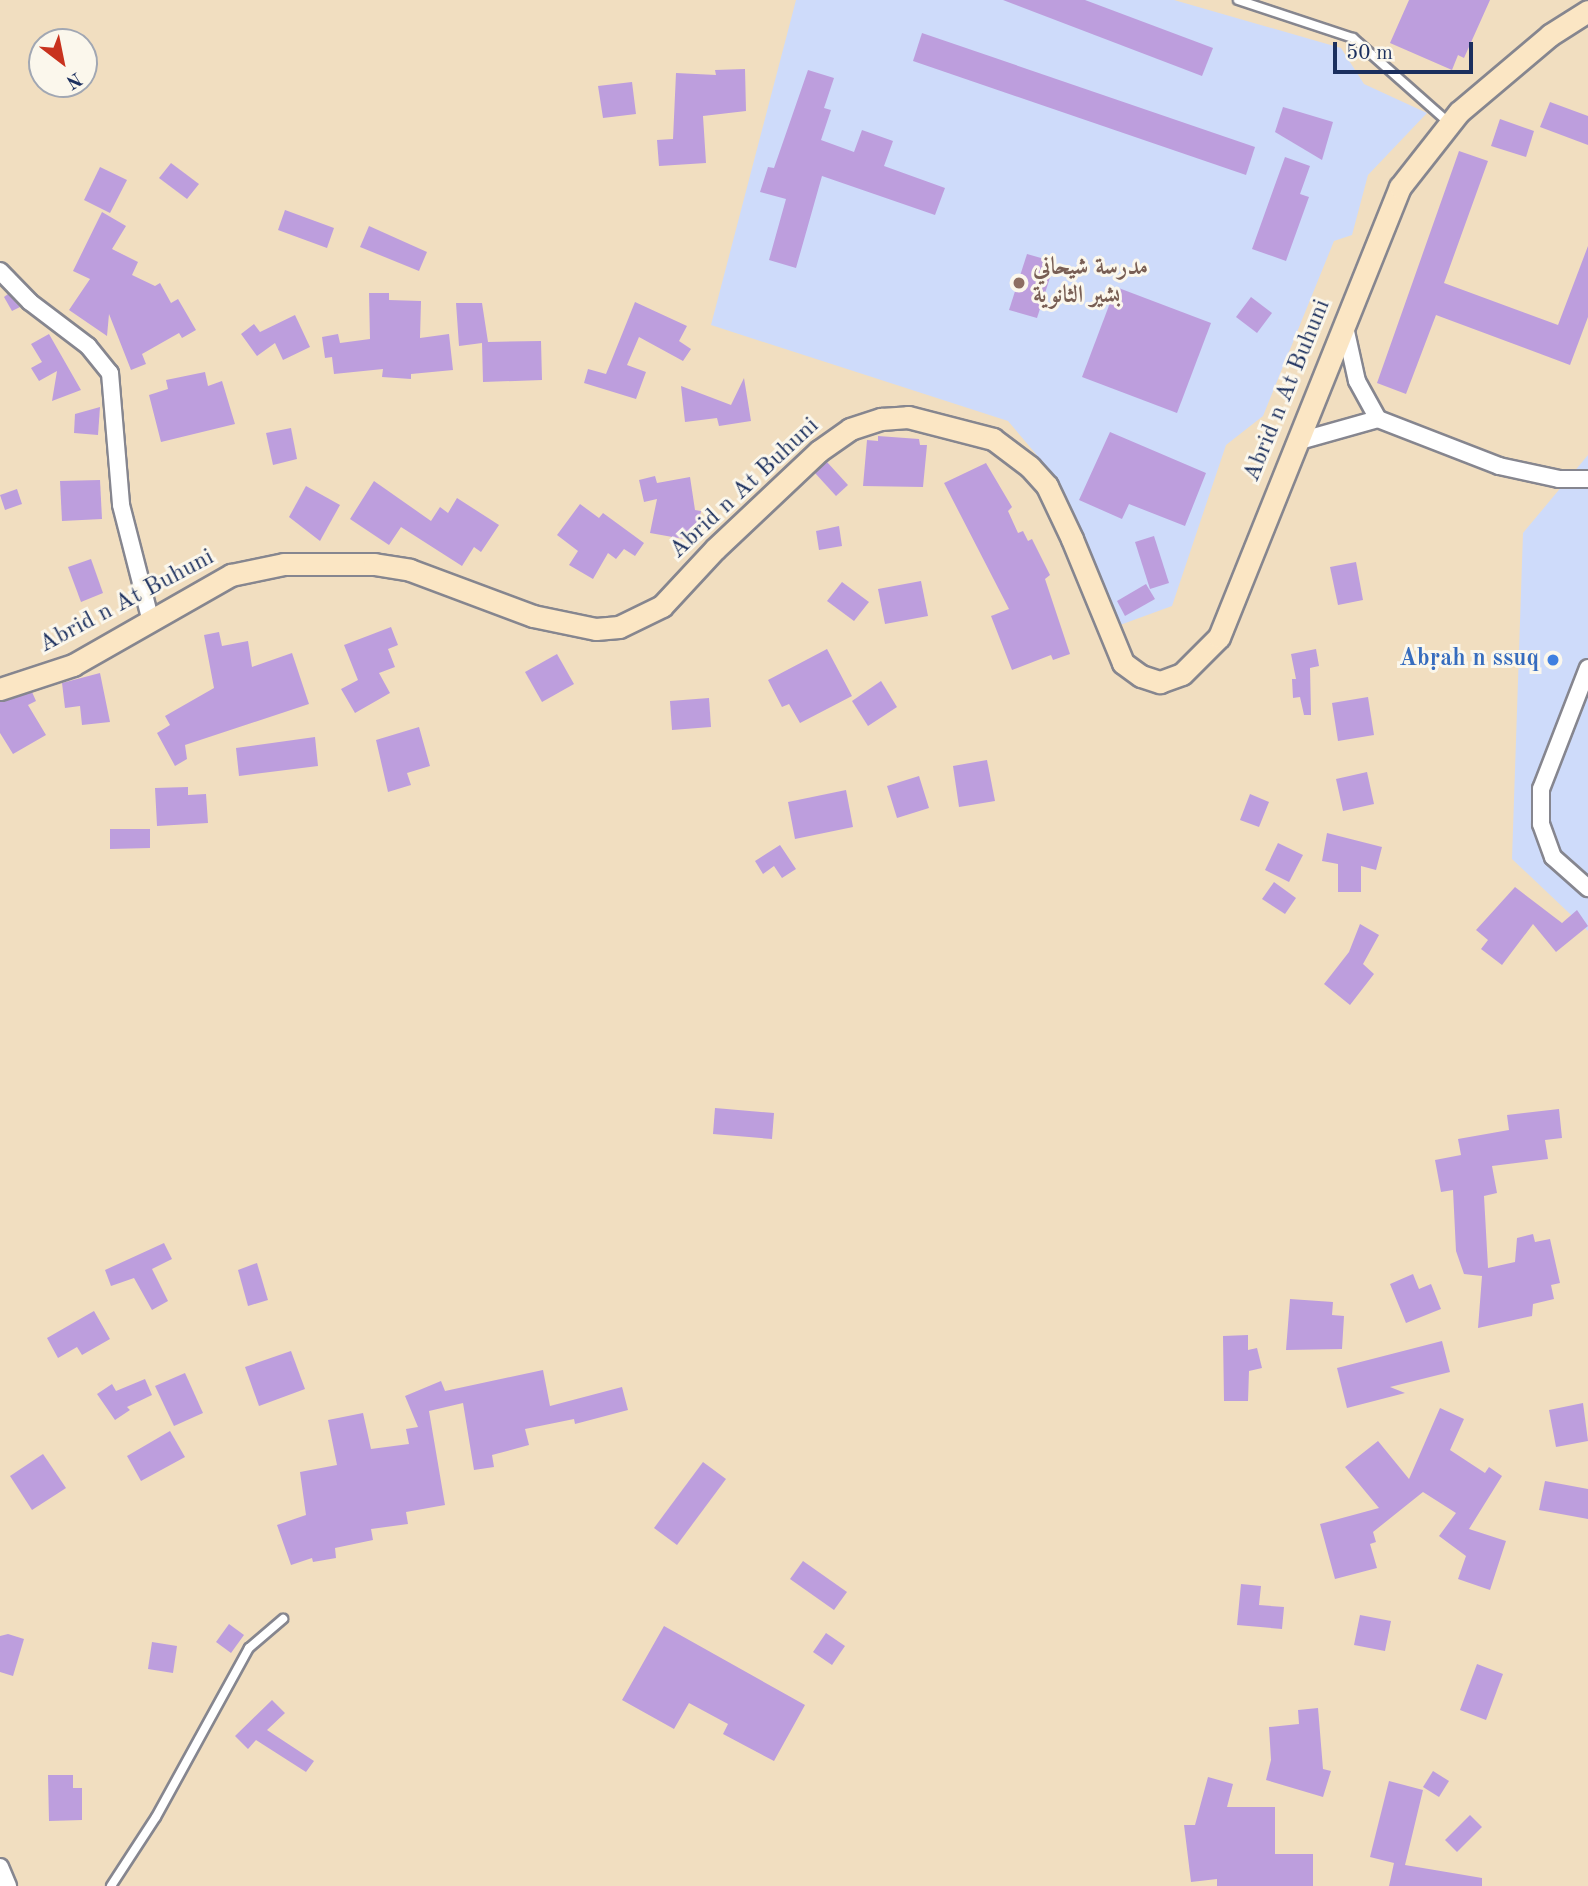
<!DOCTYPE html>
<html>
<head>
<meta charset="utf-8">
<style>
  body { margin:0 }
  #map { position:relative; width:1588px; height:1886px; overflow:hidden; background:#f1dec0; font-family:"Old Standard TT",Amiri,serif }
  div>[style] { position:absolute }
  .built>* { inset:0; background:#cedbfa }
  .building>* { inset:0; background:#bd9edd }
  .roads { filter:drop-shadow(2px 0 #86868f) drop-shadow(-2px 0 #86868f) drop-shadow(0 2px #86868f) drop-shadow(0 -2px #86868f) }
  .lane>* { height:8px; margin:-4px; padding:0 4px; transform-origin:4px; border-radius:4px; background:#fff }
  .street>* { height:16px; margin:-8px; padding:0 8px; transform-origin:8px; border-radius:8px; background:#fff }
  .secondary>* { height:21px; margin:-10.5px; padding:0 10.5px; transform-origin:10.5px; border-radius:10.5px; background:#fbe6c4 }
  .dots>* { width:19px; height:19px; translate:-50% -50%; box-sizing:border-box; border:4px solid #fbf7ec; border-radius:50% }
  span { translate:-50% -50%; white-space:nowrap; text-align:center; line-height:1.15; -webkit-text-stroke:6px #fbf7ec; paint-order:stroke }
  .education-label { font-size:24px; color:#785e54; font-weight:700 }
  .left { translate:0 -50%; text-align:left }
  .street-label { font-size:24px; color:#1b2f5e }
  .shop-label { font-size:24px; color:#366cbe; font-weight:700 }
  .right { translate:-100% -50%; text-align:right }
  .north { position:absolute; left:28px; top:28px; width:70px; height:70px; box-sizing:border-box; background:#fbf7ec; border:2px solid #a1a7b3; border-radius:50%; rotate:148deg; font-size:19px; font-weight:700; line-height:28px; text-align:center; color:#1b2f5e }
  .north::after { content:''; display:block; margin:auto; width:24px; height:32px; background:#c8321e; clip-path:polygon(50% 0,100% 100%,50% 72%,0 100%) }
  .scale { position:absolute; left:1333px; top:42px; width:140px; height:32px; box-sizing:border-box; border:4px solid #1b2f5e; border-top:0; padding-left:9px; font-size:21px; line-height:24px; white-space:nowrap; color:#1b2f5e; -webkit-text-stroke:5px #fbf7ec; paint-order:stroke }
</style>
</head>
<body>
<div id="map">
  <div class="built">
    <div style="clip-path:polygon(796px 0,1174px 0,1341px 48px,1364px 84px,1427px 113px,1368px 175px,1352px 235px,1334px 241px,1263px 416px,1226px 445px,1172px 606px,1120px 625px,1057px 479px,1008px 421px,711px 325px)"></div>
    <div style="clip-path:polygon(1588px 455px,1588px 931px,1512px 859px,1523px 533px)"></div>
  </div>
  <div class="building">
    <div style="clip-path:polygon(1003px 0,1085px 0,1213px 48px,1202px 76px)"></div>
    <div style="clip-path:polygon(1409px 0,1490px 0,1464px 58px,1458px 55px,1452px 70px,1390px 43px)"></div>
    <div style="clip-path:polygon(922px 33px,1255px 147px,1246px 175px,913px 61px)"></div>
    <div style="clip-path:polygon(745px 69px,746px 111px,703px 116px,706px 163px,659px 166px,657px 140px,673px 139px,676px 73px,716px 75px,715px 70px)"></div>
    <div style="clip-path:polygon(808px 70px,834px 78px,824px 108px,831px 110px,821px 140px,854px 152px,862px 130px,893px 141px,884px 166px,945px 188px,935px 215px,822px 176px,796px 268px,769px 260px,786px 199px,760px 192px,768px 167px,774px 168px)"></div>
    <div style="clip-path:polygon(632px 82px,636px 114px,603px 118px,598px 86px)"></div>
    <div style="clip-path:polygon(1550px 102px,1588px 116px,1588px 145px,1540px 127px)"></div>
    <div style="clip-path:polygon(1283px 107px,1333px 122px,1322px 160px,1275px 132px)"></div>
    <div style="clip-path:polygon(1500px 119px,1534px 131px,1526px 157px,1491px 146px)"></div>
    <div style="clip-path:polygon(1459px 151px,1488px 161px,1444px 283px,1558px 325px,1588px 246px,1588px 317px,1570px 365px,1436px 315px,1406px 394px,1377px 383px)"></div>
    <div style="clip-path:polygon(1285px 157px,1310px 166px,1300px 194px,1309px 197px,1286px 261px,1252px 249px)"></div>
    <div style="clip-path:polygon(171px 163px,199px 184px,187px 199px,159px 178px)"></div>
    <div style="clip-path:polygon(100px 167px,127px 180px,110px 213px,84px 200px)"></div>
    <div style="clip-path:polygon(285px 210px,334px 228px,327px 248px,278px 230px)"></div>
    <div style="clip-path:polygon(102px 212px,126px 226px,112px 249px,138px 262px,132px 275px,155px 286px,160px 283px,171px 303px,178px 299px,196px 330px,182px 338px,179px 333px,142px 354px,146px 364px,131px 370px,109px 314px,107px 336px,69px 310px,90px 279px,73px 271px)"></div>
    <div style="clip-path:polygon(369px 226px,427px 252px,419px 271px,360px 247px)"></div>
    <div style="clip-path:polygon(1027px 254px,1055px 262px,1037px 318px,1009px 310px)"></div>
    <div style="clip-path:polygon(1116px 287px,1211px 323px,1177px 413px,1082px 377px)"></div>
    <div style="clip-path:polygon(369px 293px,389px 293px,389px 300px,421px 301px,420px 338px,449px 334px,453px 370px,411px 374px,411px 379px,382px 377px,383px 369px,334px 374px,332px 357px,325px 358px,322px 337px,338px 334px,340px 343px,370px 339px)"></div>
    <div style="clip-path:polygon(8px 294px,20px 307px,12px 311px,4px 297px)"></div>
    <div style="clip-path:polygon(1251px 297px,1272px 313px,1257px 333px,1236px 317px)"></div>
    <div style="clip-path:polygon(635px 302px,687px 326px,679px 341px,691px 349px,683px 361px,639px 337px,627px 365px,646px 372px,636px 399px,584px 383px,588px 369px,606px 374px)"></div>
    <div style="clip-path:polygon(456px 303px,482px 303px,488px 342px,541px 341px,542px 380px,483px 382px,482px 343px,459px 346px)"></div>
    <div style="clip-path:polygon(295px 315px,310px 347px,283px 360px,275px 343px,257px 356px,241px 334px,254px 324px,260px 332px)"></div>
    <div style="clip-path:polygon(49px 334px,81px 390px,52px 401px,57px 371px,39px 381px,31px 368px,42px 362px,31px 344px)"></div>
    <div style="clip-path:polygon(205px 372px,208px 386px,222px 381px,235px 424px,161px 442px,149px 395px,168px 389px,166px 380px)"></div>
    <div style="clip-path:polygon(744px 378px,751px 421px,719px 426px,717px 418px,685px 422px,681px 386px,731px 405px)"></div>
    <div style="clip-path:polygon(100px 407px,98px 435px,74px 433px,75px 414px)"></div>
    <div style="clip-path:polygon(291px 428px,297px 459px,273px 465px,266px 433px)"></div>
    <div style="clip-path:polygon(1110px 432px,1206px 473px,1185px 526px,1129px 504px,1122px 519px,1079px 500px)"></div>
    <div style="clip-path:polygon(878px 436px,919px 439px,920px 445px,927px 445px,923px 487px,863px 486px,867px 440px,878px 441px)"></div>
    <div style="clip-path:polygon(827px 462px,848px 485px,836px 496px,815px 473px)"></div>
    <div style="clip-path:polygon(986px 463px,1012px 507px,1008px 511px,1018px 533px,1023px 531px,1028px 541px,1032px 539px,1050px 575px,1045px 579px,1070px 654px,1053px 660px,1051px 655px,1012px 670px,991px 616px,1009px 609px,944px 483px)"></div>
    <div style="clip-path:polygon(655px 476px,657px 483px,690px 477px,695px 510px,701px 511px,695px 541px,650px 533px,657px 499px,644px 502px,639px 480px)"></div>
    <div style="clip-path:polygon(100px 480px,102px 519px,62px 521px,60px 481px)"></div>
    <div style="clip-path:polygon(374px 481px,431px 521px,440px 507px,448px 513px,457px 498px,499px 525px,481px 552px,474px 547px,462px 566px,401px 527px,389px 545px,350px 519px)"></div>
    <div style="clip-path:polygon(306px 486px,340px 505px,320px 541px,289px 517px)"></div>
    <div style="clip-path:polygon(17px 489px,22px 504px,5px 510px,0 495px)"></div>
    <div style="clip-path:polygon(580px 504px,599px 518px,603px 513px,644px 543px,635px 556px,624px 549px,616px 559px,608px 553px,593px 579px,569px 565px,578px 551px,557px 535px)"></div>
    <div style="clip-path:polygon(839px 526px,842px 546px,819px 550px,816px 531px)"></div>
    <div style="clip-path:polygon(1154px 536px,1169px 583px,1150px 589px,1135px 542px)"></div>
    <div style="clip-path:polygon(91px 559px,103px 593px,81px 602px,68px 567px)"></div>
    <div style="clip-path:polygon(1356px 562px,1363px 600px,1338px 605px,1330px 567px)"></div>
    <div style="clip-path:polygon(921px 581px,928px 616px,885px 624px,878px 589px)"></div>
    <div style="clip-path:polygon(842px 582px,869px 602px,854px 621px,827px 601px)"></div>
    <div style="clip-path:polygon(1146px 584px,1155px 599px,1125px 616px,1117px 601px)"></div>
    <div style="clip-path:polygon(391px 627px,398px 645px,388px 649px,395px 667px,379px 673px,390px 693px,355px 713px,341px 689px,358px 680px,344px 645px)"></div>
    <div style="clip-path:polygon(219px 632px,222px 646px,248px 641px,252px 667px,292px 653px,309px 704px,185px 745px,187px 759px,175px 766px,157px 733px,170px 725px,165px 716px,214px 688px,204px 635px)"></div>
    <div style="clip-path:polygon(827px 649px,852px 696px,800px 723px,789px 704px,782px 707px,768px 680px)"></div>
    <div style="clip-path:polygon(1316px 649px,1319px 666px,1310px 668px,1311px 715px,1304px 715px,1300px 697px,1293px 698px,1292px 679px,1296px 679px,1291px 654px)"></div>
    <div style="clip-path:polygon(557px 654px,574px 684px,542px 702px,525px 672px)"></div>
    <div style="clip-path:polygon(100px 673px,110px 722px,82px 725px,80px 706px,65px 708px,62px 683px)"></div>
    <div style="clip-path:polygon(881px 681px,897px 707px,868px 726px,852px 701px)"></div>
    <div style="clip-path:polygon(32px 692px,36px 701px,28px 705px,46px 735px,13px 754px,0 733px,0 702px)"></div>
    <div style="clip-path:polygon(1368px 697px,1374px 735px,1338px 741px,1332px 703px)"></div>
    <div style="clip-path:polygon(709px 698px,711px 727px,672px 730px,670px 701px)"></div>
    <div style="clip-path:polygon(419px 727px,430px 766px,407px 773px,411px 785px,388px 792px,376px 740px)"></div>
    <div style="clip-path:polygon(315px 737px,318px 766px,239px 776px,236px 748px)"></div>
    <div style="clip-path:polygon(987px 760px,995px 801px,959px 807px,953px 766px)"></div>
    <div style="clip-path:polygon(1367px 772px,1374px 804px,1343px 811px,1336px 779px)"></div>
    <div style="clip-path:polygon(919px 776px,929px 808px,897px 818px,887px 786px)"></div>
    <div style="clip-path:polygon(188px 787px,188px 795px,206px 794px,208px 823px,157px 826px,155px 788px)"></div>
    <div style="clip-path:polygon(846px 790px,853px 827px,795px 839px,788px 802px)"></div>
    <div style="clip-path:polygon(1250px 794px,1269px 802px,1259px 827px,1240px 820px)"></div>
    <div style="clip-path:polygon(110px 829px,150px 829px,150px 848px,110px 849px)"></div>
    <div style="clip-path:polygon(1327px 833px,1382px 847px,1376px 870px,1361px 866px,1361px 892px,1338px 892px,1338px 864px,1322px 861px)"></div>
    <div style="clip-path:polygon(1278px 843px,1303px 855px,1289px 882px,1265px 870px)"></div>
    <div style="clip-path:polygon(780px 845px,796px 869px,782px 878px,774px 866px,763px 874px,755px 861px)"></div>
    <div style="clip-path:polygon(1274px 882px,1296px 898px,1285px 914px,1262px 899px)"></div>
    <div style="clip-path:polygon(1515px 887px,1562px 923px,1577px 910px,1588px 926px,1556px 952px,1533px 924px,1502px 965px,1481px 949px,1488px 940px,1476px 930px)"></div>
    <div style="clip-path:polygon(1360px 924px,1379px 935px,1363px 964px,1374px 974px,1350px 1005px,1324px 984px,1349px 952px)"></div>
    <div style="clip-path:polygon(715px 1108px,774px 1113px,772px 1139px,713px 1134px)"></div>
    <div style="clip-path:polygon(1559px 1109px,1562px 1138px,1545px 1140px,1548px 1159px,1492px 1166px,1497px 1193px,1484px 1196px,1488px 1268px,1515px 1262px,1517px 1238px,1533px 1234px,1535px 1242px,1550px 1239px,1560px 1283px,1551px 1285px,1554px 1299px,1533px 1304px,1532px 1316px,1478px 1328px,1482px 1276px,1464px 1274px,1456px 1251px,1453px 1190px,1441px 1192px,1435px 1160px,1461px 1155px,1458px 1139px,1509px 1130px,1507px 1115px)"></div>
    <div style="clip-path:polygon(164px 1243px,172px 1259px,152px 1269px,168px 1301px,152px 1310px,134px 1278px,111px 1286px,105px 1270px)"></div>
    <div style="clip-path:polygon(257px 1263px,268px 1300px,248px 1306px,238px 1270px)"></div>
    <div style="clip-path:polygon(1413px 1274px,1419px 1289px,1431px 1284px,1441px 1309px,1406px 1323px,1390px 1284px)"></div>
    <div style="clip-path:polygon(1290px 1299px,1333px 1302px,1332px 1315px,1344px 1316px,1342px 1349px,1286px 1350px)"></div>
    <div style="clip-path:polygon(94px 1311px,110px 1339px,82px 1355px,77px 1347px,58px 1358px,47px 1338px)"></div>
    <div style="clip-path:polygon(1248px 1335px,1248px 1350px,1257px 1348px,1262px 1368px,1249px 1371px,1248px 1401px,1224px 1401px,1223px 1336px)"></div>
    <div style="clip-path:polygon(1442px 1341px,1450px 1372px,1390px 1387px,1405px 1393px,1347px 1408px,1337px 1368px)"></div>
    <div style="clip-path:polygon(291px 1351px,305px 1389px,259px 1406px,245px 1367px)"></div>
    <div style="clip-path:polygon(543px 1370px,550px 1406px,622px 1387px,628px 1410px,575px 1424px,574px 1419px,525px 1429px,529px 1445px,492px 1455px,494px 1467px,474px 1470px,463px 1403px,429px 1411px,445px 1505px,406px 1512px,408px 1524px,371px 1529px,373px 1540px,335px 1548px,336px 1558px,313px 1562px,312px 1558px,291px 1565px,277px 1525px,306px 1515px,300px 1472px,337px 1465px,328px 1420px,363px 1413px,371px 1449px,409px 1444px,406px 1429px,418px 1427px,405px 1396px,441px 1381px,445px 1391px)"></div>
    <div style="clip-path:polygon(185px 1373px,203px 1413px,174px 1426px,155px 1386px)"></div>
    <div style="clip-path:polygon(145px 1379px,152px 1395px,127px 1407px,130px 1410px,115px 1420px,97px 1394px,112px 1384px,116px 1391px)"></div>
    <div style="clip-path:polygon(1583px 1403px,1588px 1441px,1556px 1447px,1549px 1410px)"></div>
    <div style="clip-path:polygon(1440px 1408px,1464px 1419px,1450px 1450px,1485px 1473px,1489px 1467px,1502px 1476px,1469px 1529px,1506px 1541px,1490px 1590px,1458px 1579px,1466px 1556px,1439px 1536px,1456px 1513px,1423px 1492px,1373px 1532px,1376px 1542px,1370px 1544px,1377px 1568px,1335px 1579px,1320px 1524px,1379px 1508px,1345px 1467px,1378px 1441px,1409px 1479px)"></div>
    <div style="clip-path:polygon(170px 1431px,185px 1457px,141px 1481px,127px 1456px)"></div>
    <div style="clip-path:polygon(43px 1454px,66px 1488px,32px 1510px,10px 1476px)"></div>
    <div style="clip-path:polygon(703px 1462px,726px 1479px,677px 1545px,654px 1528px)"></div>
    <div style="clip-path:polygon(1545px 1481px,1588px 1489px,1588px 1519px,1539px 1510px)"></div>
    <div style="clip-path:polygon(803px 1561px,847px 1592px,834px 1610px,790px 1579px)"></div>
    <div style="clip-path:polygon(1241px 1584px,1261px 1586px,1259px 1605px,1284px 1607px,1282px 1629px,1237px 1625px)"></div>
    <div style="clip-path:polygon(1360px 1615px,1391px 1621px,1385px 1651px,1354px 1645px)"></div>
    <div style="clip-path:polygon(229px 1624px,244px 1635px,231px 1653px,216px 1642px)"></div>
    <div style="clip-path:polygon(664px 1626px,805px 1705px,774px 1761px,723px 1734px,728px 1724px,689px 1703px,674px 1729px,622px 1700px)"></div>
    <div style="clip-path:polygon(826px 1633px,845px 1646px,832px 1665px,813px 1652px)"></div>
    <div style="clip-path:polygon(8px 1634px,24px 1639px,13px 1676px,0 1672px,0 1636px)"></div>
    <div style="clip-path:polygon(152px 1642px,177px 1646px,173px 1673px,148px 1669px)"></div>
    <div style="clip-path:polygon(1477px 1664px,1503px 1674px,1486px 1720px,1460px 1710px)"></div>
    <div style="clip-path:polygon(272px 1700px,285px 1713px,267px 1730px,314px 1761px,306px 1772px,256px 1740px,248px 1749px,235px 1736px)"></div>
    <div style="clip-path:polygon(1318px 1708px,1323px 1769px,1331px 1771px,1323px 1797px,1266px 1780px,1271px 1760px,1269px 1727px,1299px 1724px,1298px 1710px)"></div>
    <div style="clip-path:polygon(1433px 1771px,1449px 1781px,1439px 1797px,1423px 1787px)"></div>
    <div style="clip-path:polygon(48px 1775px,73px 1775px,73px 1788px,82px 1788px,82px 1820px,49px 1821px)"></div>
    <div style="clip-path:polygon(1208px 1777px,1233px 1784px,1227px 1807px,1275px 1807px,1275px 1854px,1313px 1854px,1313px 1886px,1217px 1886px,1217px 1879px,1191px 1882px,1184px 1825px,1195px 1825px)"></div>
    <div style="clip-path:polygon(1389px 1781px,1423px 1790px,1405px 1865px,1482px 1878px,1482px 1886px,1389px 1886px,1394px 1863px,1370px 1857px)"></div>
    <div style="clip-path:polygon(1470px 1815px,1482px 1827px,1457px 1852px,1445px 1840px)"></div>
  </div>
  <div class="roads">
    <div class="lane">
      <div style="left:1238px;top:0;width:121px;rotate:18.3deg"></div>
      <div style="left:1353px;top:38px;width:127px;rotate:41.5deg"></div>
      <div style="left:111px;top:1886px;width:82px;rotate:-56.9deg"></div>
      <div style="left:156px;top:1817px;width:193px;rotate:-61.2deg"></div>
      <div style="left:249px;top:1648px;width:45px;rotate:-40.5deg"></div>
    </div>
    <div class="street">
      <div style="left:0;top:271px;width:43px;rotate:45.9deg"></div>
      <div style="left:30px;top:302px;width:73px;rotate:37.2deg"></div>
      <div style="left:88px;top:346px;width:35px;rotate:51deg"></div>
      <div style="left:110px;top:373px;width:132px;rotate:85.2deg"></div>
      <div style="left:121px;top:505px;width:117px;rotate:75.6deg"></div>
      <div style="left:1345px;top:327px;width:55px;rotate:77.5deg"></div>
      <div style="left:1357px;top:381px;width:43px;rotate:61.1deg"></div>
      <div style="left:1378px;top:419px;width:130px;rotate:21.2deg"></div>
      <div style="left:1499px;top:466px;width:61px;rotate:12.2deg"></div>
      <div style="left:1559px;top:479px;width:29px"></div>
      <div style="left:1296px;top:442px;width:85px;rotate:-15.7deg"></div>
      <div style="left:1588px;top:668px;width:130px;rotate:111.2deg"></div>
      <div style="left:1541px;top:789px;width:35px;rotate:90deg"></div>
      <div style="left:1541px;top:824px;width:35px;rotate:70deg"></div>
      <div style="left:1553px;top:857px;width:47px;rotate:41.5deg"></div>
      <div style="left:0;top:1867px;width:21px;rotate:67deg"></div>
    </div>
    <div class="secondary">
      <div style="left:0;top:689px;width:77px;rotate:-18.2deg"></div>
      <div style="left:73px;top:665px;width:182px;rotate:-29.7deg"></div>
      <div style="left:231px;top:575px;width:54px;rotate:-11.7deg"></div>
      <div style="left:284px;top:564px;width:90px"></div>
      <div style="left:374px;top:564px;width:36px;rotate:9deg"></div>
      <div style="left:410px;top:570px;width:131px;rotate:20.5deg"></div>
      <div style="left:533px;top:616px;width:64px;rotate:11.7deg"></div>
      <div style="left:596px;top:629px;width:23px;rotate:-5deg"></div>
      <div style="left:619px;top:627px;width:48px;rotate:-26deg"></div>
      <div style="left:662px;top:606px;width:78px;rotate:-47.1deg"></div>
      <div style="left:715px;top:549px;width:143px;rotate:-43.3deg"></div>
      <div style="left:819px;top:451px;width:38px;rotate:-35deg"></div>
      <div style="left:850px;top:429px;width:33px;rotate:-18deg"></div>
      <div style="left:881px;top:419px;width:27px;rotate:-4deg"></div>
      <div style="left:908px;top:417px;width:88px;rotate:14.5deg"></div>
      <div style="left:993px;top:439px;width:46px;rotate:37.1deg"></div>
      <div style="left:1030px;top:467px;width:25px;rotate:48deg"></div>
      <div style="left:1047px;top:486px;width:59px;rotate:64.7deg"></div>
      <div style="left:1072px;top:539px;width:134px;rotate:67.6deg"></div>
      <div style="left:1123px;top:663px;width:22px;rotate:36deg"></div>
      <div style="left:1141px;top:676px;width:20px;rotate:18deg"></div>
      <div style="left:1160px;top:682px;width:23px;rotate:-20deg"></div>
      <div style="left:1182px;top:674px;width:52px;rotate:-45deg"></div>
      <div style="left:1219px;top:637px;width:485px;rotate:-68.1deg"></div>
      <div style="left:1400px;top:187px;width:95px;rotate:-51.8deg"></div>
      <div style="left:1459px;top:112px;width:119px;rotate:-40.2deg"></div>
      <div style="left:1550px;top:35px;width:45px;rotate:-32.3deg"></div>
    </div>
  </div>
  <div class="dots">
    <div style="left:1019px;top:283px;background:#8d6e63"></div>
    <div style="left:1553px;top:660px;background:#3f7fe0"></div>
  </div>
  <div class="education-label">
    <span class="left" style="left:1033px;top:283px">مدرسة شيحاني<br>بشير الثانوية</span>
  </div>
  <div class="street-label">
    <span style="left:1288px;top:391px;rotate:-68deg">Abrid n At Buhuni</span>
    <span style="left:745px;top:489px;rotate:-43deg">Abrid n At Buhuni</span>
    <span style="left:127px;top:602px;rotate:-28deg">Abrid n At Buhuni</span>
  </div>
  <div class="shop-label">
    <span class="right" style="left:1539px;top:660px">Abṛah n ssuq</span>
  </div>
  <div class="north">N</div>
  <div class="scale">50 m</div>
</div>
</body>
</html>
